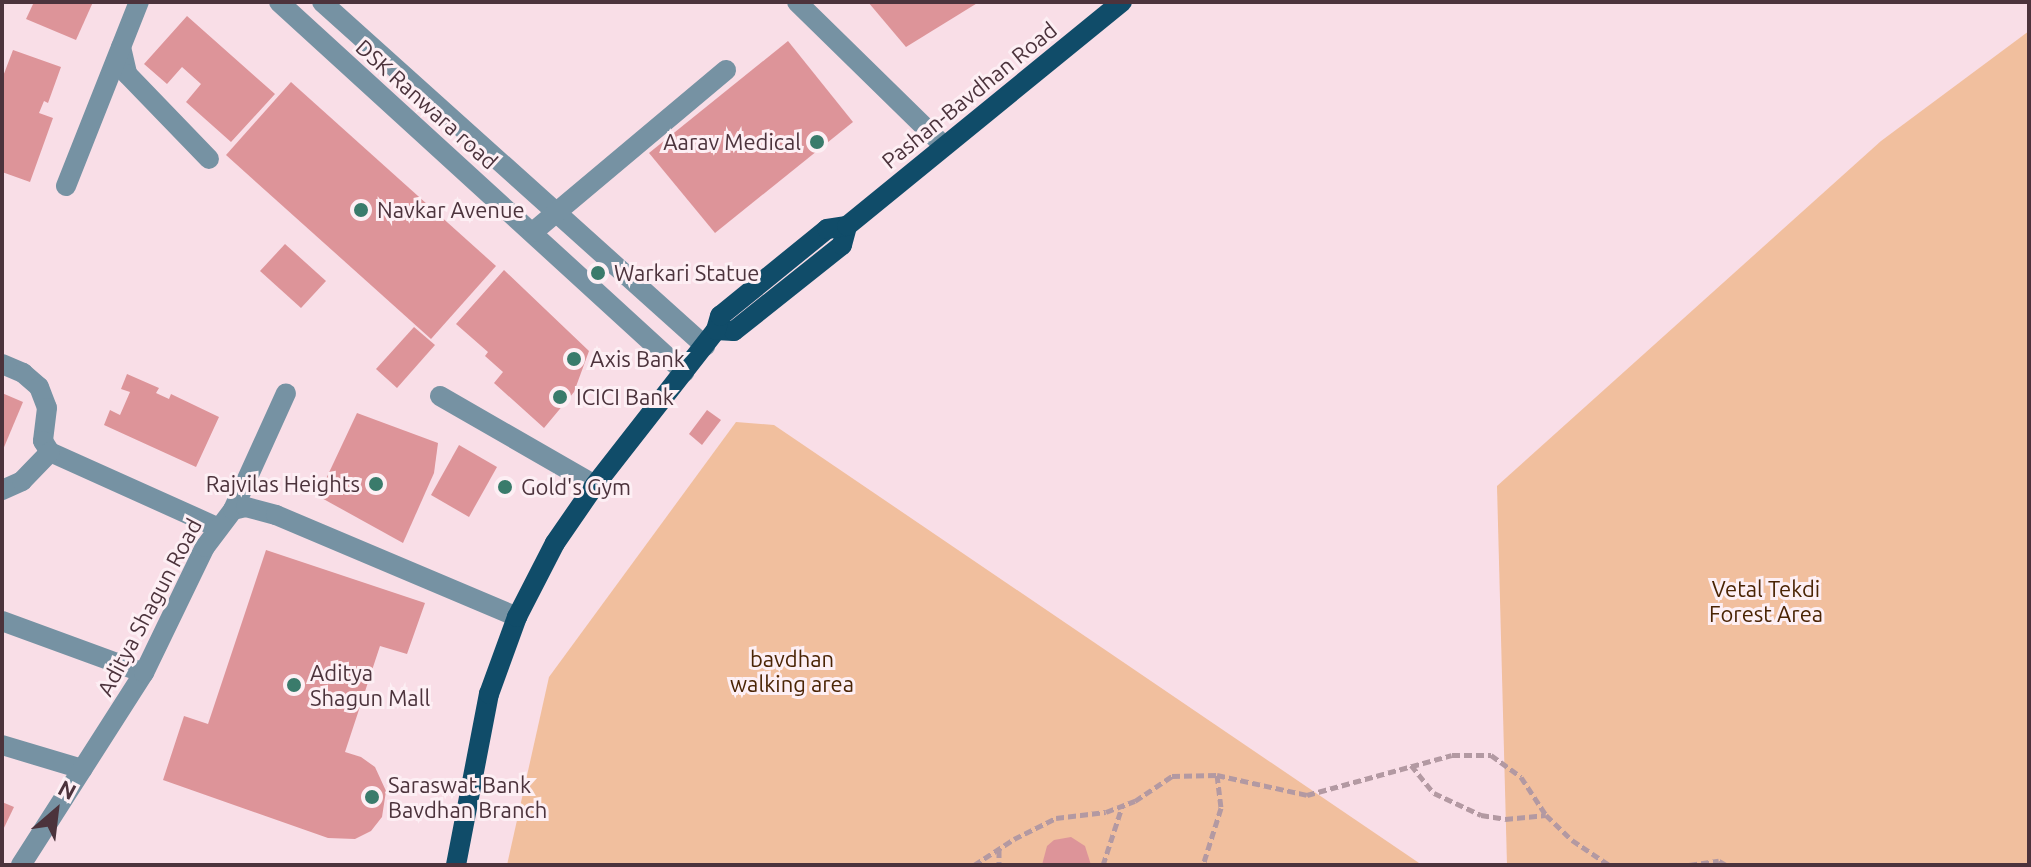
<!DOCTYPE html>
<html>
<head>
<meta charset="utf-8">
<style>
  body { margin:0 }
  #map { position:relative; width:2031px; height:867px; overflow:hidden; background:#f9dee7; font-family:Ubuntu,sans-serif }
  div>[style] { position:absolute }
  .green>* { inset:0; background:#f1bf9e }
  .building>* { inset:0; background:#dd9499 }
  .path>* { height:5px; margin-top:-2.5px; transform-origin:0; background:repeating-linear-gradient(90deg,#b399a2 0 8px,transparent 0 12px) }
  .minor>* { height:20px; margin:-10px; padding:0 10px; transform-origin:10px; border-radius:10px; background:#7692a3 }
  .major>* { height:20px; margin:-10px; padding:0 10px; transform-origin:10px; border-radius:10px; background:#104c69 }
  .dots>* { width:22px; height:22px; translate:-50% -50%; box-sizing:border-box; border:4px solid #fdeff4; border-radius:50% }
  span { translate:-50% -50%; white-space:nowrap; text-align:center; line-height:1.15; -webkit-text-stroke:6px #fdeff4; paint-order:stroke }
  .street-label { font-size:22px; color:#4c333c }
  .poi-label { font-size:22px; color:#4c333c }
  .right { translate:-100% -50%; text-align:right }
  .left { translate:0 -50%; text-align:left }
  .park-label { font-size:22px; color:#4a2404 }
  .frame { position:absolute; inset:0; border:4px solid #4c333c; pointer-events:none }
  .north { position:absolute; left:16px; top:771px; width:80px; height:80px; -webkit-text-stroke:6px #fdeff4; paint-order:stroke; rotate:28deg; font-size:22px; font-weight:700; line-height:32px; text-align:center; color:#4c333c }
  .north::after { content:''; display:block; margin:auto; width:28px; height:36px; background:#4c333c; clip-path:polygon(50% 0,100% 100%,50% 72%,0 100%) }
</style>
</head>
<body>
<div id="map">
  <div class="green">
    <div style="clip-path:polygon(2029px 31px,2029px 865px,1507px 865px,1497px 486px,1881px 141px)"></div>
    <div style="clip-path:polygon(736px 422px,774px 425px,1422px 865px,507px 865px,549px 677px)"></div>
  </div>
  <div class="building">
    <div style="clip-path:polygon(34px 2px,93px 2px,76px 40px,26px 19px)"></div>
    <div style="clip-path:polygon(868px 2px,979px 2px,906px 47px)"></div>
    <div style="clip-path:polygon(187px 16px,275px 94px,231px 142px,186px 102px,201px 84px,182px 67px,167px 84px,144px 64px)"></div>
    <div style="clip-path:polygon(788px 41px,853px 122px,715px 233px,649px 153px)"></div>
    <div style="clip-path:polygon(13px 50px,61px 67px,48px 103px,44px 101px,39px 113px,53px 118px,30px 182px,2px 172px,2px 79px)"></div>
    <div style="clip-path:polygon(291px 82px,496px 266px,431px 339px,226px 155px)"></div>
    <div style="clip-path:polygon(285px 244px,326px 281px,301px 308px,260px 271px)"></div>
    <div style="clip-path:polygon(504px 270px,589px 351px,574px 392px,544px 428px,494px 383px,503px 372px,485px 356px,488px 352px,456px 324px)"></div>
    <div style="clip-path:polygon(414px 327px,435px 345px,397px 388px,376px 369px)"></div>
    <div style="clip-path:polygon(127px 374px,159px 388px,156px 393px,169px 399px,171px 394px,219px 417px,196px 467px,104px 425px,110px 410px,120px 415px,130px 392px,121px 389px)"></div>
    <div style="clip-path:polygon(2px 393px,23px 402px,2px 452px)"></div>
    <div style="clip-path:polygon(707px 410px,721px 420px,702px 445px,689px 434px)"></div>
    <div style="clip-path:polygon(357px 413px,438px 443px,434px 473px,403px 543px,318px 496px)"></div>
    <div style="clip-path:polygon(459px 445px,497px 467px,469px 517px,431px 495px)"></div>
    <div style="clip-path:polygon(266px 550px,425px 603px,407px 654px,380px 646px,345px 752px,361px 757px,375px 767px,386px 791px,382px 817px,371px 831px,355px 839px,328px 838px,163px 780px,184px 716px,208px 724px)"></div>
    <div style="clip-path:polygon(2px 802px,14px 807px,2px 832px)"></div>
    <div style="clip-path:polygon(1071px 837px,1085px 846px,1091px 865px,1042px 865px,1047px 846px,1054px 840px)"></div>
  </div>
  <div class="path">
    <div style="left:1411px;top:765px;width:36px;rotate:51deg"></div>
    <div style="left:1434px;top:793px;width:52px;rotate:25.1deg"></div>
    <div style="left:1481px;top:815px;width:24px;rotate:9deg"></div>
    <div style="left:1505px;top:819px;width:41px;rotate:-5.6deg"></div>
    <div style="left:1217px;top:775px;width:92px;rotate:12.5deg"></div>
    <div style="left:1307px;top:795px;width:150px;rotate:-15.4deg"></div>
    <div style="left:1452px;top:755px;width:39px"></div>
    <div style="left:1491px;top:755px;width:37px;rotate:36deg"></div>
    <div style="left:1521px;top:777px;width:45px;rotate:56.7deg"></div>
    <div style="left:1546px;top:815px;width:36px;rotate:44deg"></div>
    <div style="left:1572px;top:840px;width:45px;rotate:34deg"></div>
    <div style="left:999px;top:849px;width:16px;rotate:90deg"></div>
    <div style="left:974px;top:865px;width:48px;rotate:-33deg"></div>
    <div style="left:1014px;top:839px;width:47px;rotate:-26.6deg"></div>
    <div style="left:1056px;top:818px;width:50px;rotate:-6.8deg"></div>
    <div style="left:1106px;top:812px;width:31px;rotate:-21deg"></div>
    <div style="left:1135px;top:801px;width:45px;rotate:-34deg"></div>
    <div style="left:1172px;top:776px;width:45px;rotate:-1.3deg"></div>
    <div style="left:1217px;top:775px;width:33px;rotate:83deg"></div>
    <div style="left:1221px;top:808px;width:60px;rotate:107.5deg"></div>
    <div style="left:1103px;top:865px;width:61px;rotate:-71.9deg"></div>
    <div style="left:1689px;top:865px;width:30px;rotate:-8deg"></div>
    <div style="left:1719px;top:861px;width:8px;rotate:30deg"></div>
  </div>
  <div class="minor">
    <div style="left:279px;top:2px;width:549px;rotate:42.41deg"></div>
    <div style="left:322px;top:2px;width:515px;rotate:41.93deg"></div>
    <div style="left:797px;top:2px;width:206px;rotate:44.4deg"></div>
    <div style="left:121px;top:47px;width:28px;rotate:77deg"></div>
    <div style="left:127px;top:74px;width:118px;rotate:46deg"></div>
    <div style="left:66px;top:186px;width:198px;rotate:-68.4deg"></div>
    <div style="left:533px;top:232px;width:252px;rotate:-40deg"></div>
    <div style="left:2px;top:364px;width:23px;rotate:23deg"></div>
    <div style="left:23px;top:373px;width:21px;rotate:41deg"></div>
    <div style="left:39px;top:387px;width:22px;rotate:69deg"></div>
    <div style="left:47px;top:408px;width:33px;rotate:97deg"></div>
    <div style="left:43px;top:441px;width:13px;rotate:58deg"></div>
    <div style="left:50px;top:452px;width:183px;rotate:24.2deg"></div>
    <div style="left:440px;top:396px;width:179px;rotate:29.9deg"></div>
    <div style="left:2px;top:490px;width:22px;rotate:-24deg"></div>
    <div style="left:22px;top:481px;width:40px;rotate:-46deg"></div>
    <div style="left:233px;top:510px;width:128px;rotate:-65.6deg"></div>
    <div style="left:2px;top:621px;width:151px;rotate:20.1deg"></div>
    <div style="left:2px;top:745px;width:84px;rotate:16.7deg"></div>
    <div style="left:21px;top:865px;width:228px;rotate:-57.4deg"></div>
    <div style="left:144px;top:673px;width:140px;rotate:-64.2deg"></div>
    <div style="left:205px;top:547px;width:46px;rotate:-52.9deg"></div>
    <div style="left:233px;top:510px;width:13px;rotate:-13deg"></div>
    <div style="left:246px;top:507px;width:31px;rotate:15deg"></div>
    <div style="left:276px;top:515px;width:262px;rotate:22.9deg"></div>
  </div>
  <div class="major">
    <div style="left:716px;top:330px;width:18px;rotate:3deg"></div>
    <div style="left:734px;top:331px;width:138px;rotate:-38.5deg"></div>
    <div style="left:842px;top:245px;width:20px;rotate:-75deg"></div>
    <div style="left:456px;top:865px;width:174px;rotate:-79.1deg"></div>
    <div style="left:489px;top:694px;width:82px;rotate:-70deg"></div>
    <div style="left:517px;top:617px;width:83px;rotate:-62.8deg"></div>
    <div style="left:555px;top:543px;width:70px;rotate:-55.4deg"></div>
    <div style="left:595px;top:485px;width:197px;rotate:-52deg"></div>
    <div style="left:716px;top:330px;width:15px;rotate:-74deg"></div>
    <div style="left:720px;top:316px;width:138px;rotate:-39.1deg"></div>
    <div style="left:827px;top:229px;width:20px;rotate:-9deg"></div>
    <div style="left:847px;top:226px;width:355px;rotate:-39.2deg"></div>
  </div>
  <div class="dots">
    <div style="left:817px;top:142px;background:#3a7b6b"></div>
    <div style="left:361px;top:210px;background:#3a7b6b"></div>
    <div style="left:598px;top:273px;background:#3a7b6b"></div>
    <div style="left:574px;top:359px;background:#3a7b6b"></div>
    <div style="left:560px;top:397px;background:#3a7b6b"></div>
    <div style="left:376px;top:484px;background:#3a7b6b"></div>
    <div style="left:505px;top:487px;background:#3a7b6b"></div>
    <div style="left:294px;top:685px;background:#3a7b6b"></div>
    <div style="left:372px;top:797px;background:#3a7b6b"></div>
  </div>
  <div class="street-label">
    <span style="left:969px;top:95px;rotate:-39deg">Pashan-Bavdhan Road</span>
    <span style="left:427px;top:104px;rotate:42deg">DSK Ranwara road</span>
    <span style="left:149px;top:607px;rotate:-62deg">Aditya Shagun Road</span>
  </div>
  <div class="poi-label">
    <span class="right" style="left:801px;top:142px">Aarav Medical</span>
    <span class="left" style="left:377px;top:210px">Navkar Avenue</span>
    <span class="left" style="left:614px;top:273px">Warkari Statue</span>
    <span class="left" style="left:590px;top:359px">Axis Bank</span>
    <span class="left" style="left:576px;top:397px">ICICI Bank</span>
    <span class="right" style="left:360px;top:484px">Rajvilas Heights</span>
    <span class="left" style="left:521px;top:487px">Gold's Gym</span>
    <span class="left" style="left:310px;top:685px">Aditya<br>Shagun Mall</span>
    <span class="left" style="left:388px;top:797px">Saraswat Bank<br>Bavdhan Branch</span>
  </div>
  <div class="park-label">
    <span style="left:1766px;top:601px">Vetal Tekdi<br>Forest Area</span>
    <span style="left:792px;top:671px">bavdhan<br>walking area</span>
  </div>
  <div class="frame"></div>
  <div class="north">N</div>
</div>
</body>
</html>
